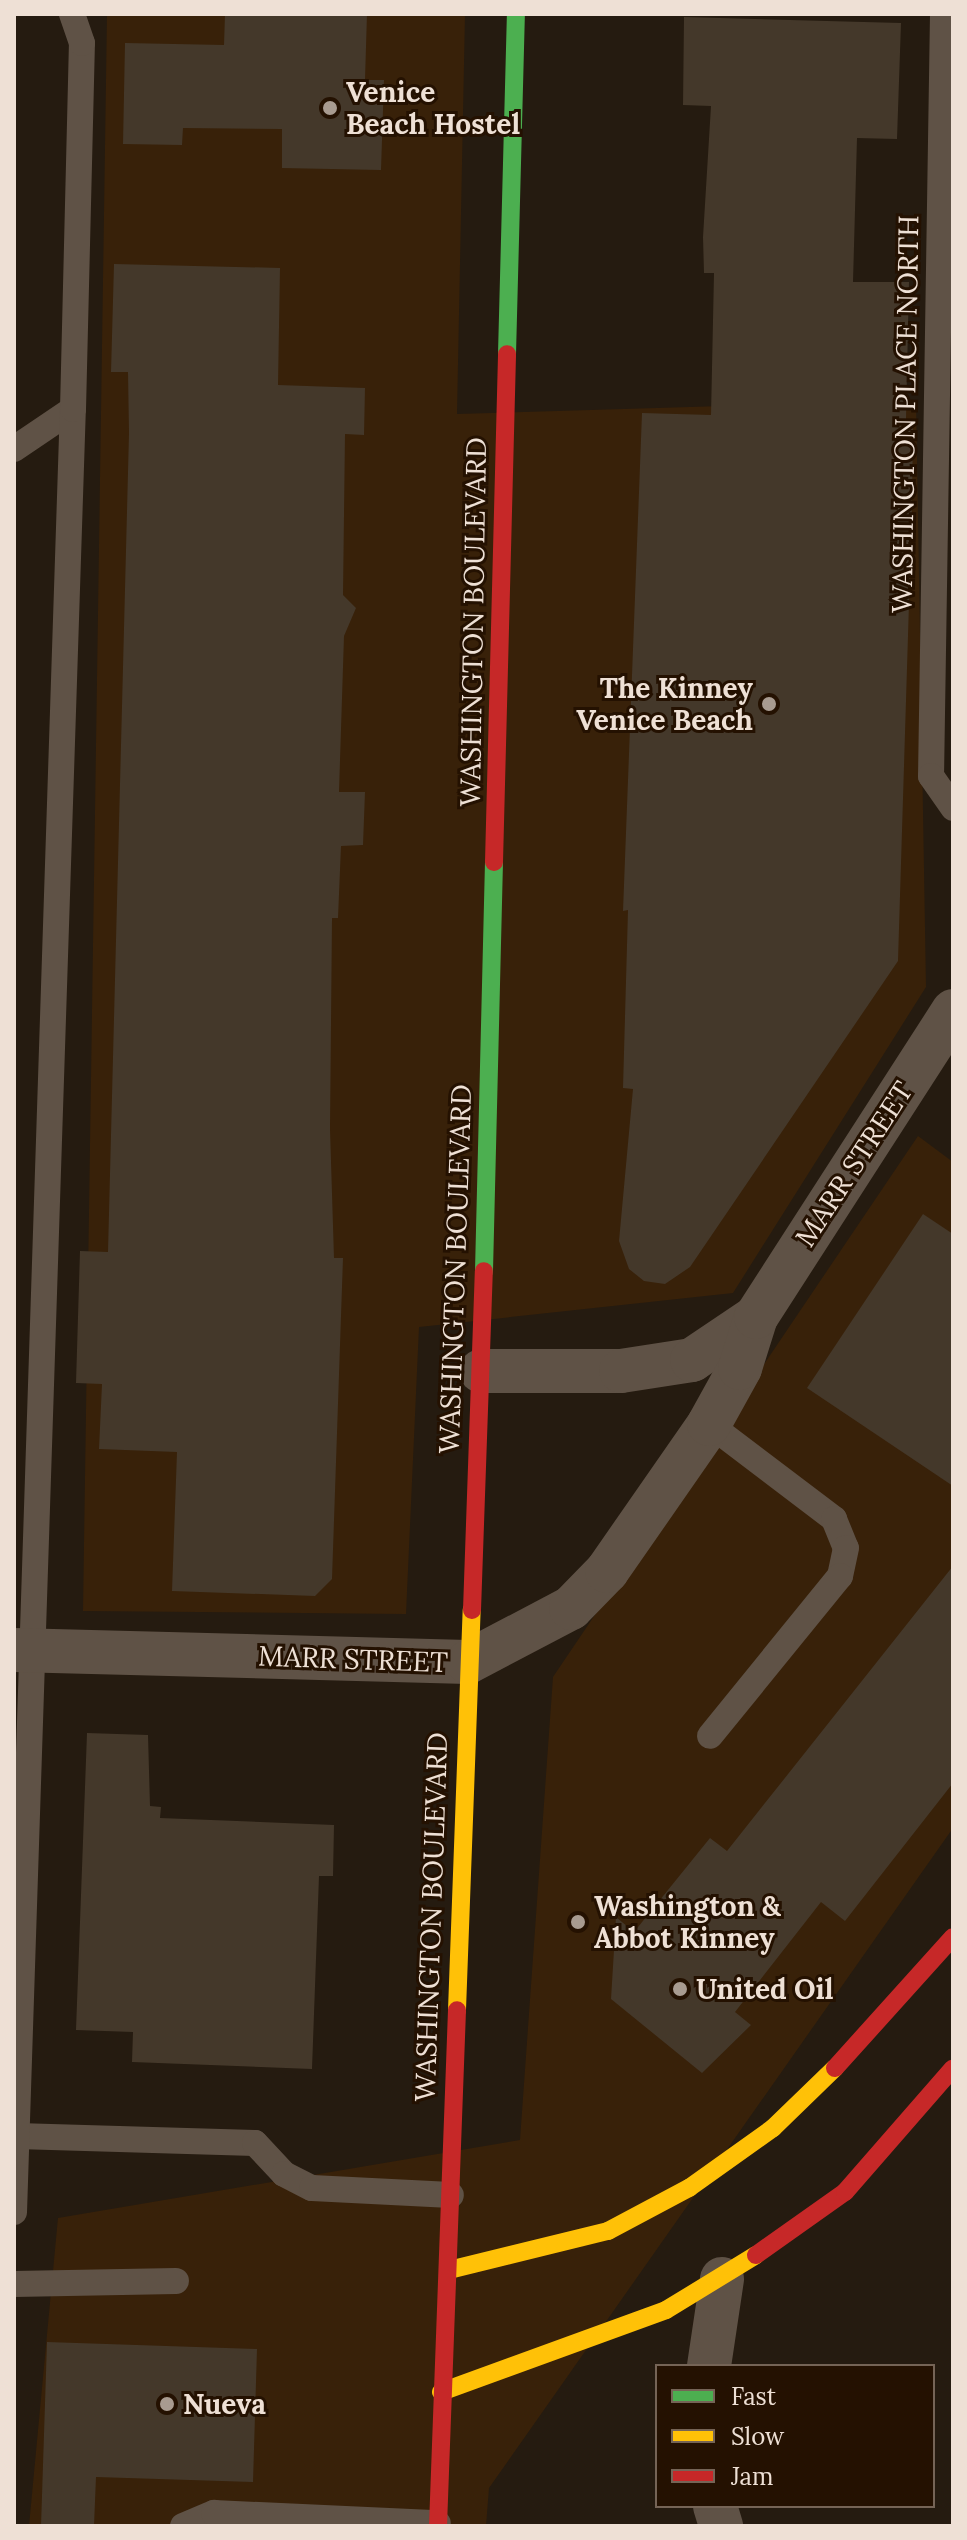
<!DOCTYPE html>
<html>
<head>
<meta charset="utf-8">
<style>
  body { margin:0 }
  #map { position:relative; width:967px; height:2540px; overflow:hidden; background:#251b10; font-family:Lora,serif }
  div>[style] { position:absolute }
  .built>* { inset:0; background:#382109 }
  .building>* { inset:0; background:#44382a }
  .lane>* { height:26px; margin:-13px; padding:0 13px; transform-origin:13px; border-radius:13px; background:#5f5246 }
  .street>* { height:44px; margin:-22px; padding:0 22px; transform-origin:22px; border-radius:22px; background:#5f5246 }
  .fast>* { height:18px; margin:-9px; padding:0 9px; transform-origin:9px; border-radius:9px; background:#4caf50 }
  .slow>* { height:18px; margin:-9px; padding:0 9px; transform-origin:9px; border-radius:9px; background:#ffc107 }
  .jam>* { height:18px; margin:-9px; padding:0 9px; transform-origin:9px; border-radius:9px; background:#c62828 }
  .dots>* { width:22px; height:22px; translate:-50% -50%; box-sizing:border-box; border:4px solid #241101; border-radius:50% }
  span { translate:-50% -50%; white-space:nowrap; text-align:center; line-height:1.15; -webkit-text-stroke:6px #241101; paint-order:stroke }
  .poi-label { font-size:28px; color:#eee0d5; font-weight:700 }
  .left { translate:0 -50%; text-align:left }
  .right { translate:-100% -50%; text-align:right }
  .street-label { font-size:28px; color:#eee0d5 }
  .frame { position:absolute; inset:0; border:16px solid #eee0d5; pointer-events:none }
  .legend { position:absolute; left:655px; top:2364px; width:280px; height:144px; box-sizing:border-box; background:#241101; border:2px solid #756456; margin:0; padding:10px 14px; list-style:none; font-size:24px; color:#eee0d5 }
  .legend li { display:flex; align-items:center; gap:16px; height:40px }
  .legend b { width:40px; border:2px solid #756456 }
</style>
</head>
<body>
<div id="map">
  <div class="built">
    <div style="clip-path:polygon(107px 14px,465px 14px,457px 414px,916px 400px,926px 987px,733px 1293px,419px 1327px,406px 1614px,83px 1611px)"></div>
    <div style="clip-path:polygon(918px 1136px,953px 1162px,953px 1828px,489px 2488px,486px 2526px,29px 2526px,58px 2218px,520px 2140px,553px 1677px)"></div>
  </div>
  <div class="building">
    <div style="clip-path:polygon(225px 14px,367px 14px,365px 80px,384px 80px,381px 170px,282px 168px,282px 129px,183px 128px,182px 145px,123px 144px,125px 43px,224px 45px)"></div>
    <div style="clip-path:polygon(684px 17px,901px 23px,897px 139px,857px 138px,853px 282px,909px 282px,906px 419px,913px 420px,912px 506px,898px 961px,690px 1267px,665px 1284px,644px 1281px,629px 1269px,619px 1241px,633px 1089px,623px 1088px,628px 910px,623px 911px,642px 413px,711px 415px,714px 273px,704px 273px,703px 237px,711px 106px,683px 105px)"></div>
    <div style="clip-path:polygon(114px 264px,280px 268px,278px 385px,365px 388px,364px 435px,345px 434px,343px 595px,356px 608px,344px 636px,339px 792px,365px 792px,363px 845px,341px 846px,338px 918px,332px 918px,330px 1129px,334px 1258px,343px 1258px,332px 1579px,315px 1596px,172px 1591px,177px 1452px,99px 1449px,102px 1384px,76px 1383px,80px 1251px,108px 1252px,129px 433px,128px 372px,111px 372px)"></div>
    <div style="clip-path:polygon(923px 1214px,953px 1234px,953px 1486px,807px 1388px)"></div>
    <div style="clip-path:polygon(953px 1566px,953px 1783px,845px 1921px,821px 1902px,735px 2012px,751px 2025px,702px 2073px,611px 1999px,616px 1917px,634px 1932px,710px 1838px,727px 1851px)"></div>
    <div style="clip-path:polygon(87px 1733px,148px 1735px,150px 1806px,161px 1807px,160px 1818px,334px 1825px,333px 1876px,319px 1876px,312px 2069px,132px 2062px,133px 2032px,76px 2030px)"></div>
    <div style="clip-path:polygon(47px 2342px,257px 2349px,253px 2482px,96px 2477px,94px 2526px,41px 2526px)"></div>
  </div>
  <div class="lane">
    <div style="left:943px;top:14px;width:762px;rotate:90.9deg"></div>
    <div style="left:931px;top:776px;width:39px;rotate:55deg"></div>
    <div style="left:14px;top:449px;width:71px;rotate:-34.1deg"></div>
    <div style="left:709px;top:1424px;width:157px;rotate:37.2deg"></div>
    <div style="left:834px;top:1519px;width:31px;rotate:68deg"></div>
    <div style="left:846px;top:1548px;width:29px;rotate:102deg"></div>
    <div style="left:840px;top:1576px;width:206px;rotate:129.1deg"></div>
    <div style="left:17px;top:2136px;width:238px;rotate:1.7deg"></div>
    <div style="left:255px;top:2143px;width:42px;rotate:46.9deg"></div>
    <div style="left:284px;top:2174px;width:31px;rotate:27deg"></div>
    <div style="left:312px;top:2188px;width:139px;rotate:2.9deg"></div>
    <div style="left:14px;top:2212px;width:1804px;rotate:-88.13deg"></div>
    <div style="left:73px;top:409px;width:366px;rotate:-88.6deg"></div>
    <div style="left:82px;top:43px;width:31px;rotate:-109deg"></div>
    <div style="left:14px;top:2284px;width:162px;rotate:-1.1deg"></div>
    <div style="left:183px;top:2526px;width:34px;rotate:-23deg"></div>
    <div style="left:214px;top:2513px;width:224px;rotate:2.6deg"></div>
  </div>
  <div class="street">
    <div style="left:481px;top:1371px;width:140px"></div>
    <div style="left:621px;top:1371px;width:72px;rotate:-8.8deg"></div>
    <div style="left:692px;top:1360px;width:77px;rotate:-33.9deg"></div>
    <div style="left:14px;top:1650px;width:454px;rotate:1.5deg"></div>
    <div style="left:468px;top:1662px;width:116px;rotate:-27.7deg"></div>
    <div style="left:571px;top:1608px;width:52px;rotate:-45.8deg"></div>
    <div style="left:607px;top:1571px;width:179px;rotate:-55.2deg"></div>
    <div style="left:709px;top:1424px;width:64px;rotate:-61deg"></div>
    <div style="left:740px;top:1368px;width:53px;rotate:-72.6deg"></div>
    <div style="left:756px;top:1317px;width:364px;rotate:-57.2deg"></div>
    <div style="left:709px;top:2366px;width:88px;rotate:-81.5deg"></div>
    <div style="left:715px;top:2506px;width:21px;rotate:73deg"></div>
  </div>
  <div class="fast">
    <div style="left:507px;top:354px;width:340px;rotate:-88.5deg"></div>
    <div style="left:484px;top:1271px;width:409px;rotate:-88.6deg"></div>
  </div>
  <div class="slow">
    <div style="left:457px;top:2010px;width:400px;rotate:-87.9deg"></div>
    <div style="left:449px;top:2270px;width:164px;rotate:-13.8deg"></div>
    <div style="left:608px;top:2231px;width:92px;rotate:-28deg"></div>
    <div style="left:689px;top:2188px;width:103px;rotate:-35.5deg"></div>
    <div style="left:773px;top:2128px;width:86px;rotate:-44.1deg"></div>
    <div style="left:441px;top:2392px;width:239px;rotate:-20deg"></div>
    <div style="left:666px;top:2310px;width:105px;rotate:-31.4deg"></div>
  </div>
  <div class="jam">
    <div style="left:494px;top:862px;width:508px;rotate:-88.53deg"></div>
    <div style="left:472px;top:1610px;width:339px;rotate:-88deg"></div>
    <div style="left:835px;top:2068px;width:176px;rotate:-48deg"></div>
    <div style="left:756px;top:2255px;width:109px;rotate:-35.3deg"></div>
    <div style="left:845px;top:2192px;width:164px;rotate:-48.9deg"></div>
    <div style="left:438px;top:2526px;width:516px;rotate:-87.89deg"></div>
  </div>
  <div class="dots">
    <div style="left:330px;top:108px;background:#a89b90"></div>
    <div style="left:769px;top:704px;background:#a89b90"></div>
    <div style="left:578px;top:1922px;background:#a89b90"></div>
    <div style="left:680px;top:1989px;background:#a89b90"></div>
    <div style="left:167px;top:2404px;background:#a89b90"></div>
  </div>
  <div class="poi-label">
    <span class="left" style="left:346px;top:108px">Venice<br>Beach Hostel</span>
    <span class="right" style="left:753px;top:704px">The Kinney<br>Venice Beach</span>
    <span class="left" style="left:594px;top:1922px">Washington &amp;<br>Abbot Kinney</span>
    <span class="left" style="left:696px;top:1989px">United Oil</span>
    <span class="left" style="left:183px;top:2404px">Nueva</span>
  </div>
  <div class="street-label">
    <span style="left:905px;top:414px;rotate:-89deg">WASHINGTON PLACE NORTH</span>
    <span style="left:473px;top:622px;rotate:-89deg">WASHINGTON BOULEVARD</span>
    <span style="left:854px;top:1164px;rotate:-57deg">MARR STREET</span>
    <span style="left:455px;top:1269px;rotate:-88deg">WASHINGTON BOULEVARD</span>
    <span style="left:353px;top:1659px;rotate:2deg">MARR STREET</span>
    <span style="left:431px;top:1917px;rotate:-88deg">WASHINGTON BOULEVARD</span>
  </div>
  <div class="frame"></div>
  <ul class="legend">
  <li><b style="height:10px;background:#4caf50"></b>Fast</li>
  <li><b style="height:10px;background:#ffc107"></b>Slow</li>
  <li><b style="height:10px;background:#c62828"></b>Jam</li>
  </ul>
</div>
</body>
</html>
